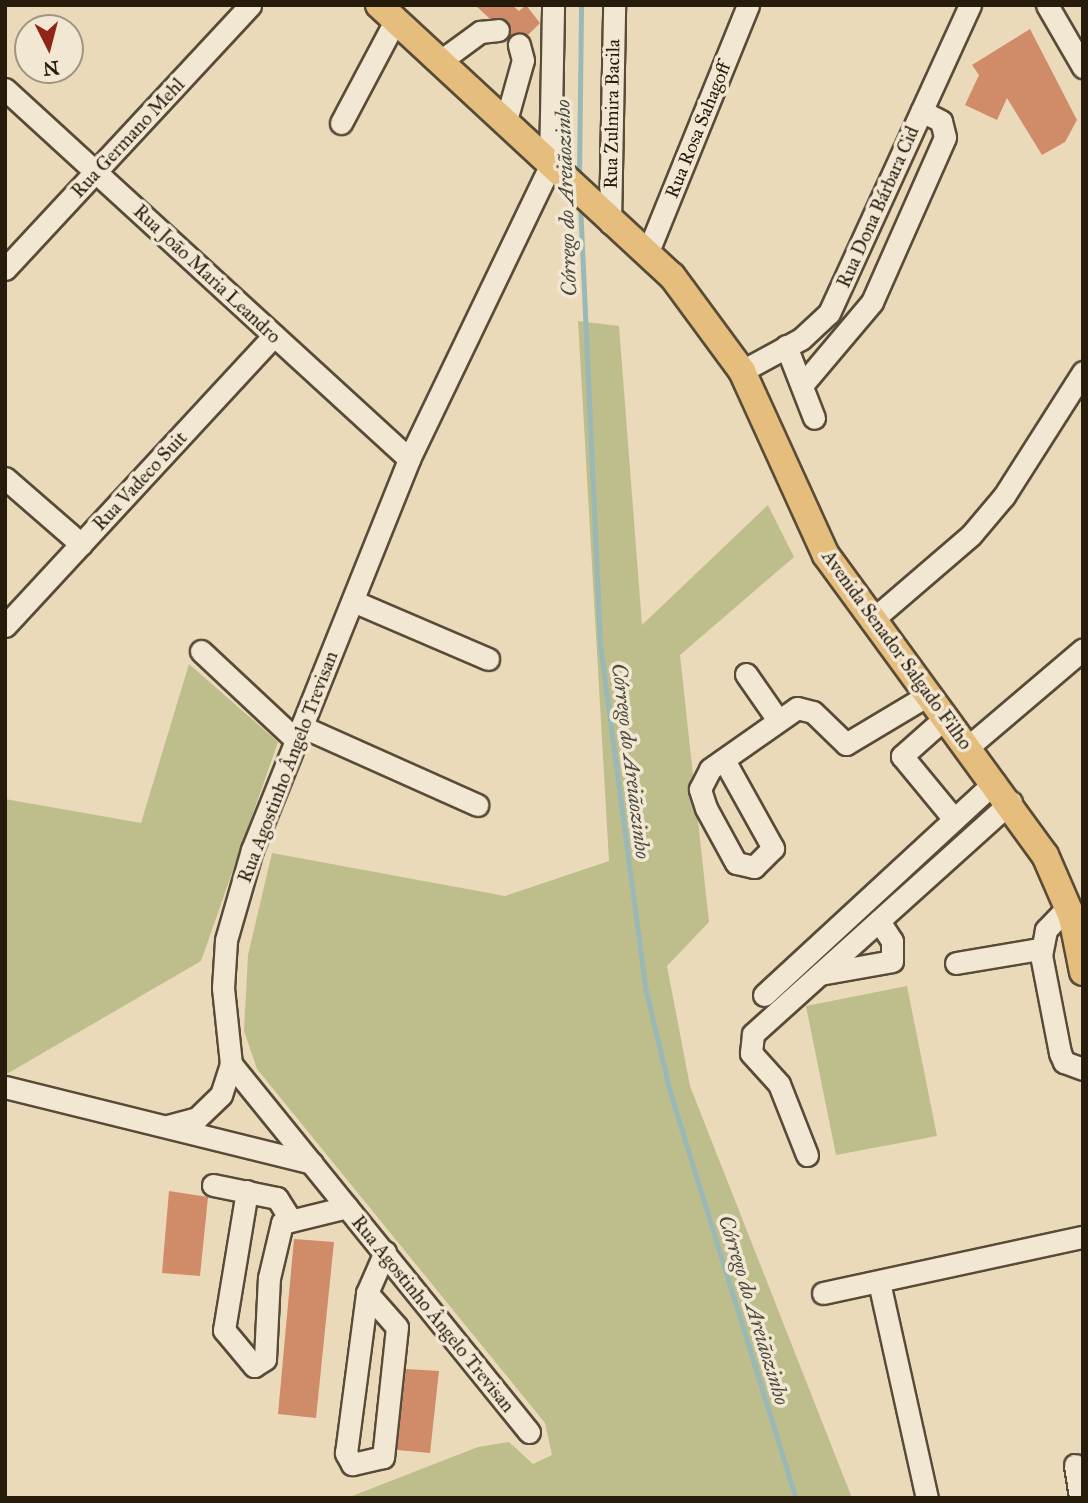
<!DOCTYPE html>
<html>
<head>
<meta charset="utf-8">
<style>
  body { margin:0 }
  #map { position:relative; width:1088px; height:1503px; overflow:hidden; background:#eadab9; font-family:"IM FELL Great Primer",serif }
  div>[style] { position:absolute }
  .green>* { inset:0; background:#bdbe8b }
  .stream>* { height:5px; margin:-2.5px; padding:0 2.5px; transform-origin:2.5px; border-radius:2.5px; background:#9ab9b6 }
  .building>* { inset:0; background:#d08c69 }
  .roads { filter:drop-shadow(2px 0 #584b37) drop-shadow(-2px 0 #584b37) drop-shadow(0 2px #584b37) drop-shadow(0 -2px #584b37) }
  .minor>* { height:21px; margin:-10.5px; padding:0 10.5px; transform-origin:10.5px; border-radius:10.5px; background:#f1e7d2 }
  .major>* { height:26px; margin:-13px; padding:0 13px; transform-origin:13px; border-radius:13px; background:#e5bd7c }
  span { translate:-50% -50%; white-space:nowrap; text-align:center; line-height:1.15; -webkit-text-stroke:7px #f1e7d2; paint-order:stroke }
  .street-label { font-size:19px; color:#271b0c }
  .water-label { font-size:21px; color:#4a4a3f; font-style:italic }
  .frame { position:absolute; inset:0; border:7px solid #271b0c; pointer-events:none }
  .north { position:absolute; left:14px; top:14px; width:70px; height:70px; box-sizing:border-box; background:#f1e7d2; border:2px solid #a09583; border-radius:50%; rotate:174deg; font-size:19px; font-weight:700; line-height:28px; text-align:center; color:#271b0c }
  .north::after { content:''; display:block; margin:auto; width:24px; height:32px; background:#8f2418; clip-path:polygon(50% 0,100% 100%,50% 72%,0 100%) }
</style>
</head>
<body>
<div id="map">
  <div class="green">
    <div style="clip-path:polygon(578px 321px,619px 326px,642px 625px,768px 505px,794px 557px,680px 655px,709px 922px,667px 966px,690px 1086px,852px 1498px,347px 1498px,478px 1447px,509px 1442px,533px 1464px,552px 1455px,545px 1423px,257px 1069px,244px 1031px,248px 955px,272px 853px,505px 896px,609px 861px)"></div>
    <div style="clip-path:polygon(189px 664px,278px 742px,201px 961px,5px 1075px,5px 799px,141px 823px)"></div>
    <div style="clip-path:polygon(907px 986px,937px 1136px,836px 1155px,806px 1006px)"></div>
  </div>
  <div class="stream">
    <div style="left:579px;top:176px;width:171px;rotate:-89.3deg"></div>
    <div style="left:580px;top:203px;width:441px;rotate:87.4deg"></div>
    <div style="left:600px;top:644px;width:346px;rotate:82.5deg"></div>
    <div style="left:645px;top:987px;width:108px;rotate:76.6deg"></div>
    <div style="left:670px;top:1092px;width:425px;rotate:72.8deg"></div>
  </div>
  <div class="building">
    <div style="clip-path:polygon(475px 5px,512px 5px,519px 11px,526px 5px,540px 23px,528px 35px,509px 36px,508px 22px,489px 18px)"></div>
    <div style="clip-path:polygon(1030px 29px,1077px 120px,1065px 142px,1042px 155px,1007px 98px,997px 120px,965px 105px,979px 75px,972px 65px)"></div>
    <div style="clip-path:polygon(169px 1191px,208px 1197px,200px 1276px,162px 1273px)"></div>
    <div style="clip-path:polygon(294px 1239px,334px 1242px,316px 1418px,278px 1414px)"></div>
    <div style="clip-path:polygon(406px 1369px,439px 1371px,430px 1453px,397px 1450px)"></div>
  </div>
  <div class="roads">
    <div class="minor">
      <div style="left:1047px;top:5px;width:72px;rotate:59.9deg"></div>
      <div style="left:439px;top:62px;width:51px;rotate:-36.2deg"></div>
      <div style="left:480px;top:32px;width:18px;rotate:-6deg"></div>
      <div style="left:5px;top:89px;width:548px;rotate:42.48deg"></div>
      <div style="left:341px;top:123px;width:115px;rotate:-62.1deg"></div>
      <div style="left:505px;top:124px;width:66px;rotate:-74.3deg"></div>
      <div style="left:523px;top:60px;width:16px;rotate:-105deg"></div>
      <div style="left:610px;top:223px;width:218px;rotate:-88.9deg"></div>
      <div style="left:647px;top:254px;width:269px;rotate:-67.9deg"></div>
      <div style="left:5px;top:269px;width:360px;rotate:-47.1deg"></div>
      <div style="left:786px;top:346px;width:77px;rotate:68.7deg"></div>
      <div style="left:742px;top:371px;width:67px;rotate:-28.5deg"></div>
      <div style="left:801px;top:339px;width:38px;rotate:-43deg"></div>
      <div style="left:829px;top:313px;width:339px;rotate:-65.4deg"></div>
      <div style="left:803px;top:384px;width:107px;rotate:-49.9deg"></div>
      <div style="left:872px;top:302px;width:180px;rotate:-66.1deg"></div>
      <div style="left:945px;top:137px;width:16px;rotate:-104deg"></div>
      <div style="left:941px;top:121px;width:22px;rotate:-153deg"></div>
      <div style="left:5px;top:478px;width:101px;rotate:41deg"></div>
      <div style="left:353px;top:601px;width:147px;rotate:23.2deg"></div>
      <div style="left:871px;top:621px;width:132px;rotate:-40.7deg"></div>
      <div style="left:971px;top:535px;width:51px;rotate:-49.8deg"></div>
      <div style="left:1004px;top:496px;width:147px;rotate:-57.5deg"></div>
      <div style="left:5px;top:626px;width:396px;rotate:-47.2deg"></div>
      <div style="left:201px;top:651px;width:130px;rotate:43.1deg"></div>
      <div style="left:746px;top:674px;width:56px;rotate:55.2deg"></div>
      <div style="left:946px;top:717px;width:59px;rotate:138.4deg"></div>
      <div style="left:902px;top:756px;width:82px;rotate:50.5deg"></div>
      <div style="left:303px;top:727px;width:191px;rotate:24.1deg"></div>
      <div style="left:968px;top:747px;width:151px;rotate:-40.4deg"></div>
      <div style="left:724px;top:760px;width:101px;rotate:60.9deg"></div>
      <div style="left:773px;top:848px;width:27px;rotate:135deg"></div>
      <div style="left:754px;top:867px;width:18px;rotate:-167deg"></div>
      <div style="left:736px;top:863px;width:63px;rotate:-118.6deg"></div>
      <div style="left:706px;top:808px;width:20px;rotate:-108deg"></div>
      <div style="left:700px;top:789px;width:22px;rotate:-63deg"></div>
      <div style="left:710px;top:769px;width:106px;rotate:-35deg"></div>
      <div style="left:797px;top:708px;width:16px;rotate:14deg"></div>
      <div style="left:813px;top:712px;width:46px;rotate:44.1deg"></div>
      <div style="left:846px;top:744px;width:96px;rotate:-30.9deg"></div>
      <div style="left:1068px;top:907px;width:32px;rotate:134deg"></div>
      <div style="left:1046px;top:930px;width:25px;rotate:101deg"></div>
      <div style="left:1041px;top:955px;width:100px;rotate:79deg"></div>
      <div style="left:1060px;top:1053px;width:10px;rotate:66deg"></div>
      <div style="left:1064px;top:1062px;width:20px;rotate:20deg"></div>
      <div style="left:956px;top:963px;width:85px;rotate:-9.5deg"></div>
      <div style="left:820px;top:974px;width:73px;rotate:-10.2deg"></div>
      <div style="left:892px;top:961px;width:20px;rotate:-90deg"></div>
      <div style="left:892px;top:941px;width:24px;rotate:-123deg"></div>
      <div style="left:764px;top:995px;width:314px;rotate:-42.7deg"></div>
      <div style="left:5px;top:1087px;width:316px;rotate:13.9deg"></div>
      <div style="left:168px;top:1126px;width:30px;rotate:-15deg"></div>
      <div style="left:197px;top:1118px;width:33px;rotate:-44deg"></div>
      <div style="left:221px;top:1095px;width:33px;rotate:-72deg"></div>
      <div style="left:807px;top:1155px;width:76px;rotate:-111.5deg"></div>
      <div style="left:779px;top:1084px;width:42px;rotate:-132.1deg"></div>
      <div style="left:751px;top:1053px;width:19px;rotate:-84deg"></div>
      <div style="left:753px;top:1034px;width:347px;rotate:-42deg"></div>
      <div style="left:213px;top:1185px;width:65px;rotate:11.5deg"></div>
      <div style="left:277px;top:1198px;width:26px;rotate:58deg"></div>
      <div style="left:247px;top:1191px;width:141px;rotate:99.4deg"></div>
      <div style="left:224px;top:1330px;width:47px;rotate:50.2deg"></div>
      <div style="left:254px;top:1366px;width:13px;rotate:-32deg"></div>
      <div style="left:265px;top:1359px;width:81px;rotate:-87.2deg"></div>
      <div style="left:269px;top:1278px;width:57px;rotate:-76.7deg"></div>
      <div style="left:282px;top:1223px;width:67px;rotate:-13.8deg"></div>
      <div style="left:879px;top:1282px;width:221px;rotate:77.5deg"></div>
      <div style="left:367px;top:1293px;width:45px;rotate:48.6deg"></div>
      <div style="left:397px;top:1327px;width:131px;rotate:96.1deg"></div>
      <div style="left:383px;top:1457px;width:32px;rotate:167deg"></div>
      <div style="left:352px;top:1464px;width:13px;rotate:-119deg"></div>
      <div style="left:346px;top:1453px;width:161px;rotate:-82.5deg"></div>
      <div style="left:367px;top:1293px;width:45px;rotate:-66.3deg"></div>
      <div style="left:823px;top:1293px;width:266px;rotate:-12.2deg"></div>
      <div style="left:529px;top:1432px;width:474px;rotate:-129deg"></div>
      <div style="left:231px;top:1064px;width:76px;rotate:-96deg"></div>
      <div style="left:223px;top:988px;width:48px;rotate:-86.4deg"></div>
      <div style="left:226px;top:940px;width:94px;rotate:-73.9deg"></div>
      <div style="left:252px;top:850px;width:421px;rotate:-68.1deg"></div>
      <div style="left:409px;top:459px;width:325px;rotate:-64.3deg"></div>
      <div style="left:550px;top:166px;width:161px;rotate:-88.9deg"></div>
      <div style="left:1075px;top:1465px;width:33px;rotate:81deg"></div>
    </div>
    <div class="major">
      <div style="left:379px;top:5px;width:399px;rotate:42.8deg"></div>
      <div style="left:672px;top:276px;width:118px;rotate:53.6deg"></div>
      <div style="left:742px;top:371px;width:202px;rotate:65.5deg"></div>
      <div style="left:826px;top:555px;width:371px;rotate:53.9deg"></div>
      <div style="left:1045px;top:855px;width:68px;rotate:66.5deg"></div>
      <div style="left:1072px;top:917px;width:56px;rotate:78.7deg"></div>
    </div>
  </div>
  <div class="street-label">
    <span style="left:612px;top:114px;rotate:-89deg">Rua Zulmira Bacila</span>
    <span style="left:698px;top:130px;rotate:-68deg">Rua Rosa Sahagoff</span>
    <span style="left:128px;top:138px;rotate:-47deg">Rua Germano Mehl</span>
    <span style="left:878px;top:207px;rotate:-66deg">Rua Dona Bárbara Cid</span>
    <span style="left:207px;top:274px;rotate:43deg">Rua João Maria Leandro</span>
    <span style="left:140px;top:481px;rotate:-47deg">Rua Vadeco Suit</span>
    <span style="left:897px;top:650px;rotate:54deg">Avenida Senador Salgado Filho</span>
    <span style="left:288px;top:767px;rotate:-69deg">Rua Agostinho Ângelo Trevisan</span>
    <span style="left:433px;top:1314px;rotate:51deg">Rua Agostinho Ângelo Trevisan</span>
  </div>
  <div class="water-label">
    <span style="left:566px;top:198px;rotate:-92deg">Córrego do Areiãozinho</span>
    <span style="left:631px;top:761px;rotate:83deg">Córrego do Areiãozinho</span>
    <span style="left:754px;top:1310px;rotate:73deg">Córrego do Areiãozinho</span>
  </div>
  <div class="frame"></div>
  <div class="north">N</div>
</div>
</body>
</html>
